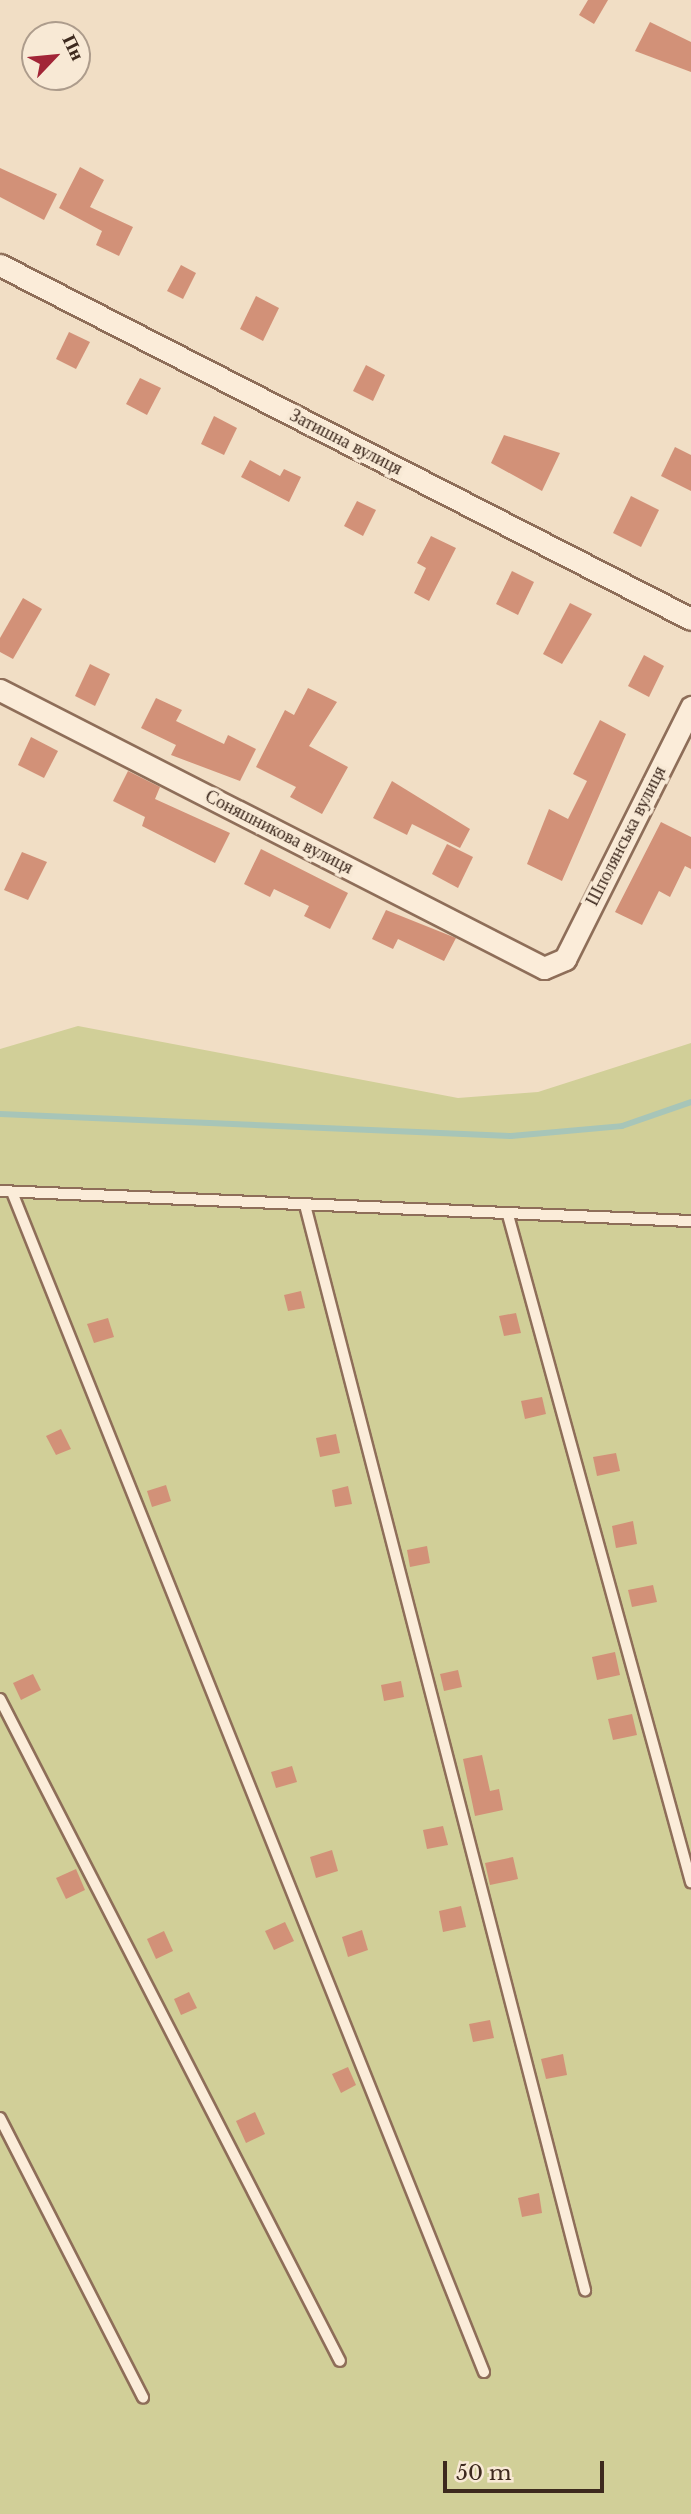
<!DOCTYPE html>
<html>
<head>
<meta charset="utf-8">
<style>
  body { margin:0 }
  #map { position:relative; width:691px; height:2514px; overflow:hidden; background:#f1dec5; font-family:"Libre Baskerville",serif }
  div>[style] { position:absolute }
  .green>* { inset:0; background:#d1cf98 }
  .stream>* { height:6px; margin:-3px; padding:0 3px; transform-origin:3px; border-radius:3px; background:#a7c5b8 }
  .building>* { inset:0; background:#d29178 }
  .roads { filter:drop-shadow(2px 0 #8e6e59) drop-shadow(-2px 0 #8e6e59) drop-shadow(0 2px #8e6e59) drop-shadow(0 -2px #8e6e59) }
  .lane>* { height:10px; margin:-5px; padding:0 5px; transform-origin:5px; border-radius:5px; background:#fbecd9 }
  .street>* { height:21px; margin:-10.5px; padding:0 10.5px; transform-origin:10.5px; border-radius:10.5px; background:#fbecd9 }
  span { translate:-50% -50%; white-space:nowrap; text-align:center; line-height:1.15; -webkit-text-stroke:7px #f8e9d5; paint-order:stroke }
  .street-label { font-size:18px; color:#3d291e }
  .north { position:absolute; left:21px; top:21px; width:70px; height:70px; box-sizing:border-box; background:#f8e9d5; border:2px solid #ad9c8c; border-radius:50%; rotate:64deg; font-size:19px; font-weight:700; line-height:28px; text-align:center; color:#3d291e }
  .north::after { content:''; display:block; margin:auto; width:24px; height:32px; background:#a22537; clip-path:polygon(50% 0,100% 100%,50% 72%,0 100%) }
  .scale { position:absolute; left:443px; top:2461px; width:161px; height:32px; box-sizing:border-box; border:4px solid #3d291e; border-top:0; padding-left:9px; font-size:21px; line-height:24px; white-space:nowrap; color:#3d291e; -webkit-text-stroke:5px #f8e9d5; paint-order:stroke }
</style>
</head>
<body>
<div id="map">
  <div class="green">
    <div style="clip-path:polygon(78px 1026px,458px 1098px,538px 1092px,691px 1043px,691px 2514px,0 2514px,0 1049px)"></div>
  </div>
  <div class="stream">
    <div style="left:0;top:1114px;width:511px;rotate:2.47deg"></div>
    <div style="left:511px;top:1136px;width:111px;rotate:-5.1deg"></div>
    <div style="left:622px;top:1126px;width:73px;rotate:-19.2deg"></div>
  </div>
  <div class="building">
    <div style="clip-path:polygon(588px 0,608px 0,594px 24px,579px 15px)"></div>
    <div style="clip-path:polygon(650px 22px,691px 42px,691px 72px,635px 51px)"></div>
    <div style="clip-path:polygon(80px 167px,104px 180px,90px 207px,133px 227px,119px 256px,96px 245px,102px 231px,59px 208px)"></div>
    <div style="clip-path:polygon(0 168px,57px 194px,44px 220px,0 197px)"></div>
    <div style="clip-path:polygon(181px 265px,196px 273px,183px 299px,167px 291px)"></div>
    <div style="clip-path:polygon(256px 296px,279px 308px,263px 341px,240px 329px)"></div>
    <div style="clip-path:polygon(69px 332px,90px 342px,76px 369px,56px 359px)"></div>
    <div style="clip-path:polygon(366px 365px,385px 375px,373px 401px,353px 391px)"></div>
    <div style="clip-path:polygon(140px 378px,161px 388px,147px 415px,126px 404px)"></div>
    <div style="clip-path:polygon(214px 416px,237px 428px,224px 455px,201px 444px)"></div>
    <div style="clip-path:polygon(504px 435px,560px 453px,542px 491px,491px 463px)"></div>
    <div style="clip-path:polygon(675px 447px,691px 455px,691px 491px,661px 476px)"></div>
    <div style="clip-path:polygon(250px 460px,280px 476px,284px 469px,301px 477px,289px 502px,241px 477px)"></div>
    <div style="clip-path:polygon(631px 496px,659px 510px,641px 547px,613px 533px)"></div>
    <div style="clip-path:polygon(357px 501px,376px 510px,363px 536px,344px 526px)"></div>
    <div style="clip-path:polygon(431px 536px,456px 548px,429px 601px,414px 593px,426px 568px,417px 563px)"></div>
    <div style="clip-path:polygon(512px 571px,534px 582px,518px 615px,496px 604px)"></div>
    <div style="clip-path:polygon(23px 598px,42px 609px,13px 659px,0 652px,0 638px)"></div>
    <div style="clip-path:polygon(570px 603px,592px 614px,562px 664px,543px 654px)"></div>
    <div style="clip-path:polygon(644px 655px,664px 666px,649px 697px,628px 686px)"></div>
    <div style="clip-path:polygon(90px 664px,110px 674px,95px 706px,75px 696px)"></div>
    <div style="clip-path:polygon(308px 688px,337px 702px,309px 746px,348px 767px,322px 814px,290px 797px,296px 787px,256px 767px,285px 710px,294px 715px)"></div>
    <div style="clip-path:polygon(156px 698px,182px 710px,176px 721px,224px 744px,228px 735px,256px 749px,240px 781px,171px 755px,176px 745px,141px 728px)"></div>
    <div style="clip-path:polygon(600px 720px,626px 734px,562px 881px,527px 864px,549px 809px,568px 819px,587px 781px,573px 774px)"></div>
    <div style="clip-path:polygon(31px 737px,58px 751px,44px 778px,18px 765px)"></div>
    <div style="clip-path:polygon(128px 771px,160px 787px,155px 799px,230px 833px,215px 863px,142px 826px,145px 817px,113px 801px)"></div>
    <div style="clip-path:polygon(392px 781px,470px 829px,460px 848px,412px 824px,407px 835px,373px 818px)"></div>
    <div style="clip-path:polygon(661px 822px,691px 837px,691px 869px,685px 866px,670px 897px,659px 891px,642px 925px,615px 912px)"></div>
    <div style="clip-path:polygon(447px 844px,473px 857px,458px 888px,432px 874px)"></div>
    <div style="clip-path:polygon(261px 849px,348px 893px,330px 929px,304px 916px,309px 906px,274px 889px,270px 897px,244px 884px)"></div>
    <div style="clip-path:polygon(22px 852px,47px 862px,28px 900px,4px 890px)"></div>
    <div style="clip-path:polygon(386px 910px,456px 938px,444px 961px,398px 939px,393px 949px,372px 939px)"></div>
    <div style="clip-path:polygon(301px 1291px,305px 1308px,288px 1311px,284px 1295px)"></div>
    <div style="clip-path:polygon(516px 1313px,521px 1333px,504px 1336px,499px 1316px)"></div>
    <div style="clip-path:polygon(108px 1318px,114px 1337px,94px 1343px,87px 1324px)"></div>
    <div style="clip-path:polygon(542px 1397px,546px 1414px,525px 1419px,521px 1401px)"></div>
    <div style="clip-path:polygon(61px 1429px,71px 1449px,56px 1455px,46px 1436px)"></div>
    <div style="clip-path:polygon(336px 1434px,340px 1453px,320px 1457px,316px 1438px)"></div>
    <div style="clip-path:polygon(616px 1453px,620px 1471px,597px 1476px,593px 1457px)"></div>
    <div style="clip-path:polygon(166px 1485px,171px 1501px,152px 1507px,147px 1491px)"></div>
    <div style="clip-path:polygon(348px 1486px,352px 1504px,335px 1507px,332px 1490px)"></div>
    <div style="clip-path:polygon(633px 1521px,637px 1544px,616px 1548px,612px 1526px)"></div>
    <div style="clip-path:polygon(427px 1546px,430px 1563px,410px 1567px,407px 1550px)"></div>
    <div style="clip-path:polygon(653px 1585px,657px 1602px,632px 1607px,628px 1590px)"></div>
    <div style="clip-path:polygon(615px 1652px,620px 1675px,597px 1680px,592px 1657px)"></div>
    <div style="clip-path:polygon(458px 1670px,462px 1687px,444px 1691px,440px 1674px)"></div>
    <div style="clip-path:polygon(33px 1674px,41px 1690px,21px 1700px,13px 1683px)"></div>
    <div style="clip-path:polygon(401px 1681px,404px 1697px,384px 1701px,381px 1685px)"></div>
    <div style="clip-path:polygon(632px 1714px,637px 1735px,613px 1740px,608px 1719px)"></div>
    <div style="clip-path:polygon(482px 1755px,490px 1791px,499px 1789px,503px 1810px,475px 1816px,463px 1759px)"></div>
    <div style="clip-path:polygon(292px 1766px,297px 1782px,276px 1788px,271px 1772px)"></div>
    <div style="clip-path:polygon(443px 1826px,448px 1845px,427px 1849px,423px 1830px)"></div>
    <div style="clip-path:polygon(332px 1850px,338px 1871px,316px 1878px,310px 1857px)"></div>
    <div style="clip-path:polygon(513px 1857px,518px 1879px,490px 1885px,485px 1863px)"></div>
    <div style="clip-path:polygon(76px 1869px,85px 1890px,66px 1899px,56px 1878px)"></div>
    <div style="clip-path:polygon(461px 1906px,466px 1927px,443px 1932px,439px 1911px)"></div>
    <div style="clip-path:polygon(285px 1922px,294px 1941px,274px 1950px,265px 1931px)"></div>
    <div style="clip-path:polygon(362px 1930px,368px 1950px,348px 1957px,342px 1937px)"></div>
    <div style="clip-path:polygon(164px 1931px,173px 1951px,156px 1959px,147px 1939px)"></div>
    <div style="clip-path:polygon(189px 1992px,197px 2008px,181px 2015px,174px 1999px)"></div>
    <div style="clip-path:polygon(490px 2020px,494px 2038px,473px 2042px,469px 2024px)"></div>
    <div style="clip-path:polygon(563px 2054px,567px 2075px,546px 2079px,541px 2059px)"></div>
    <div style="clip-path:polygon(348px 2067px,356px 2085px,341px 2093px,332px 2074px)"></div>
    <div style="clip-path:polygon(255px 2112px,265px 2134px,246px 2143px,236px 2121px)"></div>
    <div style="clip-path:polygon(539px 2193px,542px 2213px,522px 2217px,518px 2198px)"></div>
  </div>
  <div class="roads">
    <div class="lane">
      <div style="left:0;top:1191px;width:692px;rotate:2.49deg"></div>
      <div style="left:12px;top:1192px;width:1271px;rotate:68.2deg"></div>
      <div style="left:305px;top:1205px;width:1121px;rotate:75.53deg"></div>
      <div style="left:508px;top:1215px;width:692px;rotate:74.66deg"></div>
      <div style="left:0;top:1699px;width:744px;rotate:62.82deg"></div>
      <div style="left:0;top:2118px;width:314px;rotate:62.9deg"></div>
    </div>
    <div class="street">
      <div style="left:0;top:265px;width:776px;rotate:27.13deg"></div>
      <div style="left:0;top:690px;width:611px;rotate:27.07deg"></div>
      <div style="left:544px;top:968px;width:23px;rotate:-23deg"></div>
      <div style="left:565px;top:959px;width:282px;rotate:-63.4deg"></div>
    </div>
  </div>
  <div class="street-label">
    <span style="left:346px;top:442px;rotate:27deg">Затишна вулиця</span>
    <span style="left:279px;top:832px;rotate:27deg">Соняшникова вулиця</span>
    <span style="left:626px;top:836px;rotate:-63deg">Шполянська вулиця</span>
  </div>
  <div class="north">Пн</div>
  <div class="scale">50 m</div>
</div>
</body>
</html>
